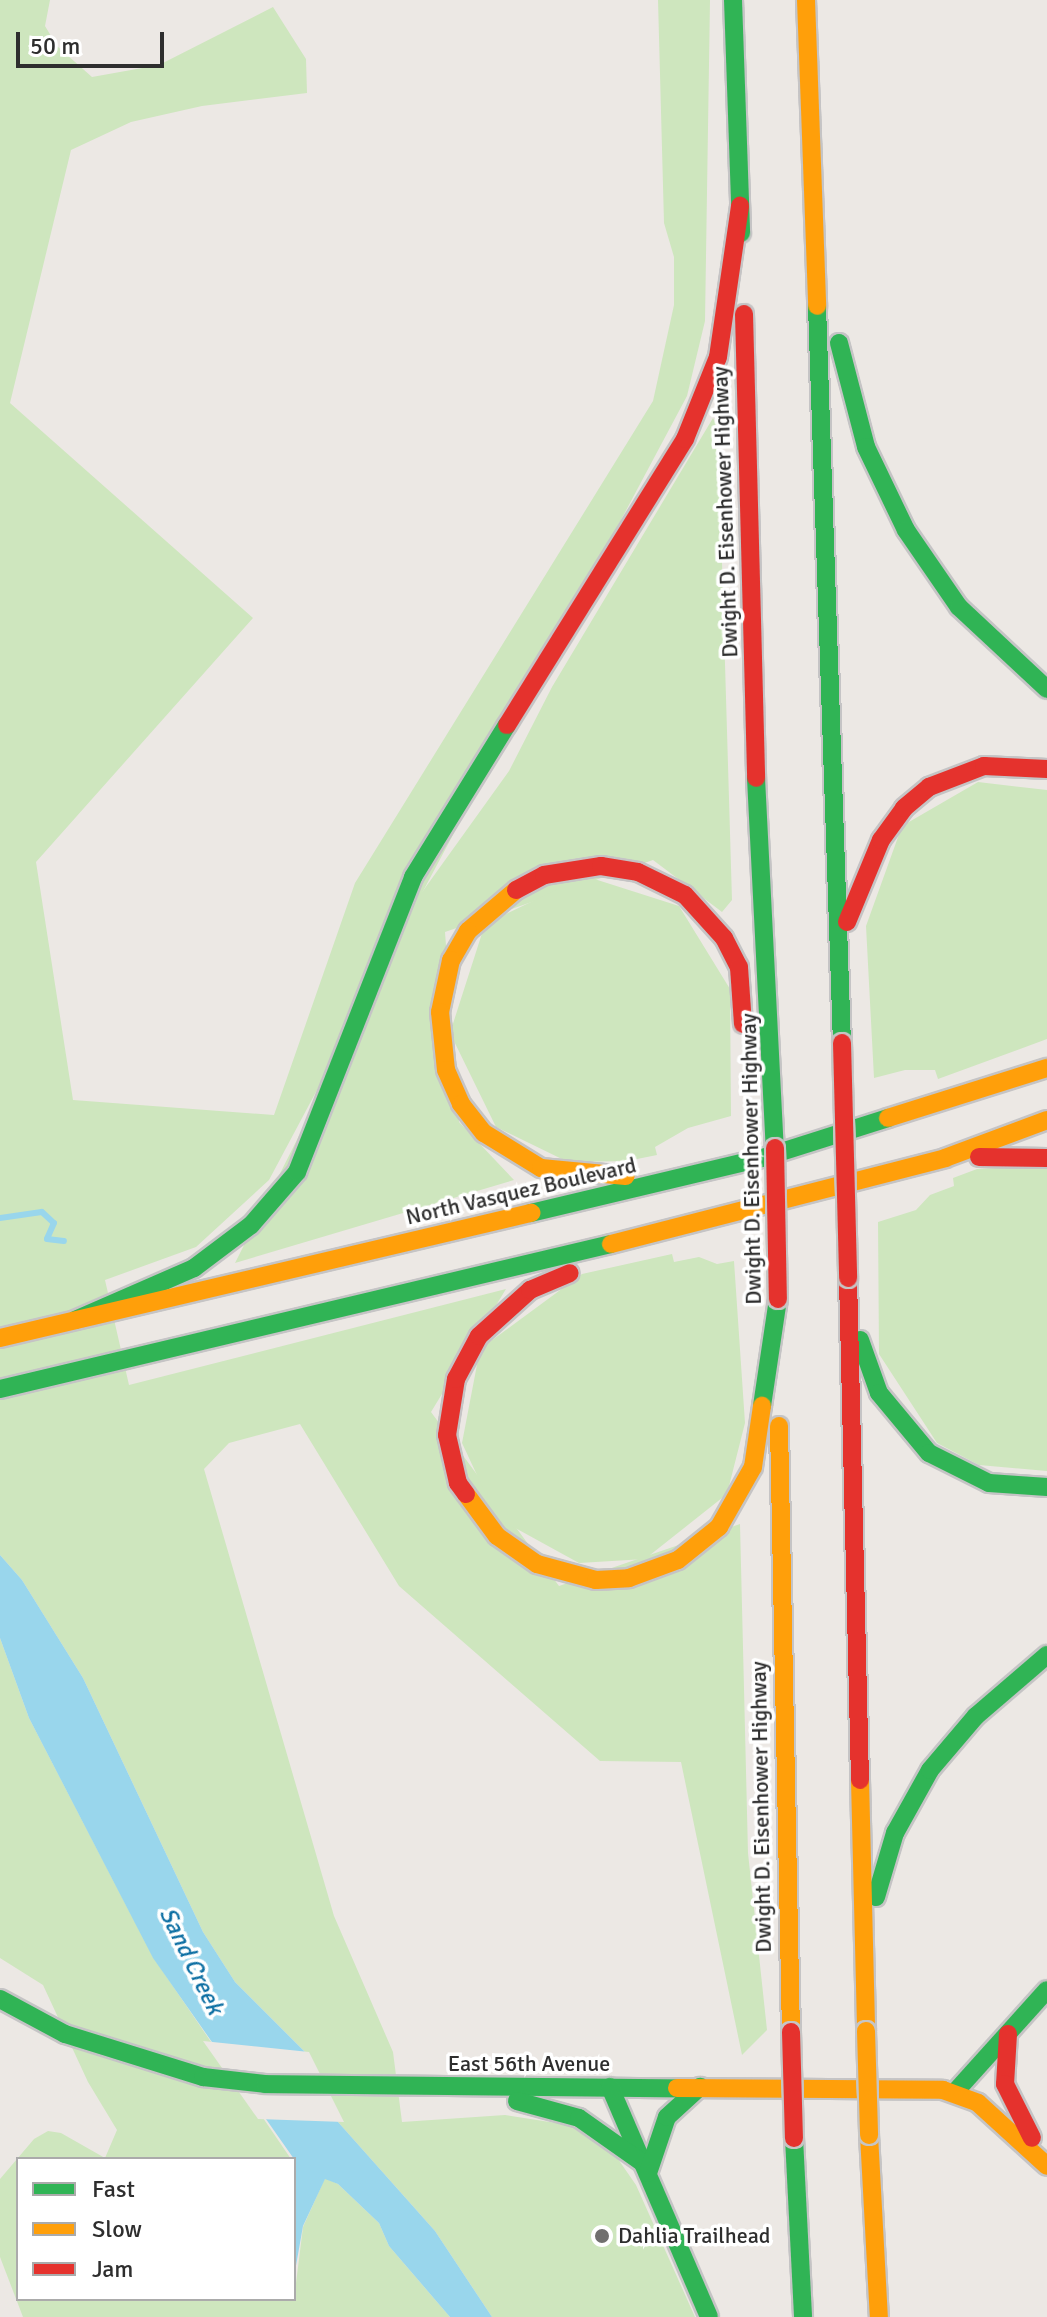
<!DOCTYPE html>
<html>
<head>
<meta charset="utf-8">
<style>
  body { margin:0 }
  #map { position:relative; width:1047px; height:2317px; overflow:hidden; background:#ece8e4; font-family:Signika,sans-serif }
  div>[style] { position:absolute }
  .green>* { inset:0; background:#cee6be }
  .water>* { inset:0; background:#99d6ec }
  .pier>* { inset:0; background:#ece8e4 }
  .stream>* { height:6px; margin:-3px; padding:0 3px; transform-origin:3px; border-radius:3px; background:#99d6ec }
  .roads { filter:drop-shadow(2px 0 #c5c4c5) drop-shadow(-2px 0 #c5c4c5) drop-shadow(0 2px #c5c4c5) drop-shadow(0 -2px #c5c4c5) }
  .fast>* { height:18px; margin:-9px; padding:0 9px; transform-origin:9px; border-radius:9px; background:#30b455 }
  .slow>* { height:18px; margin:-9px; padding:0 9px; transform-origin:9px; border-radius:9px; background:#ff9f0a }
  .jam>* { height:18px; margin:-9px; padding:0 9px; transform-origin:9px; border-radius:9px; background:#e5322d }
  .bridges { filter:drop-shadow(2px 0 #c6c5c4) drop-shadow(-2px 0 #c6c5c4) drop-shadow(0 2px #c6c5c4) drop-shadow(0 -2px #c6c5c4) }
  .slow-bridge>* { height:18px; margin:-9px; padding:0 9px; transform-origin:9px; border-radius:9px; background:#ff9f0a }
  .jam-bridge>* { height:18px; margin:-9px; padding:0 9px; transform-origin:9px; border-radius:9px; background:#e5322d }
  .dots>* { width:22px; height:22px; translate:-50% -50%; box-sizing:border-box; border:4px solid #fff; border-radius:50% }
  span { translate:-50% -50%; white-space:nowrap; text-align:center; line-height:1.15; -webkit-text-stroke:7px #fff; paint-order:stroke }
  .street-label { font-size:22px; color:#2e2e2e }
  .poi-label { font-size:22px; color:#2e2e2e }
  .left { translate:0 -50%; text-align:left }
  .water-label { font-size:24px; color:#0d6fa3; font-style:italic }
  .legend { position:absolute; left:16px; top:2157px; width:280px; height:144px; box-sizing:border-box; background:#fff; border:2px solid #ababab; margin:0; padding:10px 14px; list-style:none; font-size:24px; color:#2e2e2e }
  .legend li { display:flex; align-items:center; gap:16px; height:40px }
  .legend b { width:40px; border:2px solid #ababab }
  .scale { position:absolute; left:16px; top:32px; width:148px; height:36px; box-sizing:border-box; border:4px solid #2e2e2e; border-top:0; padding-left:10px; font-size:24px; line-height:28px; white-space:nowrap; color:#2e2e2e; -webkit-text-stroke:6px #fff; paint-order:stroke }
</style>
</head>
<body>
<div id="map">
  <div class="green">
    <div style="clip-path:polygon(0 0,50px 0,45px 26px,57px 46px,92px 77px,159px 65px,273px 7px,306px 59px,307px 93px,202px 106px,131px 122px,71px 150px,10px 403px,253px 618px,36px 862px,73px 1100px,274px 1115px,355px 883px,653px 401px,674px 305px,674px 257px,664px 223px,658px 0,710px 0,705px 321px,687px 396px,269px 1180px,196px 1247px,105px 1280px,129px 1385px,506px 1289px,431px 1412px,559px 1586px,740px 1524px,748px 1853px,767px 2030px,742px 2055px,681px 1762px,600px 1761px,399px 1586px,300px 1424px,229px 1443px,204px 1469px,334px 1916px,393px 2052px,402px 2122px,505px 2115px,569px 2125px,618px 2159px,636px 2185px,695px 2317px,492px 2317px,435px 2231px,338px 2122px,305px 2052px,235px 1982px,203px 1932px,83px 1678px,22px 1580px,0 1555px)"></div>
    <div style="clip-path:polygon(713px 418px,718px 427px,732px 900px,722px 912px,653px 860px,445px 932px,459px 1122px,514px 1180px,235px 1263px,420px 895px,509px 771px,552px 687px)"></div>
    <div style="clip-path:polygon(978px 782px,1047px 790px,1047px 1039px,938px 1079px,935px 1070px,905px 1070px,874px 1078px,866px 926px,902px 826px)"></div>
    <div style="clip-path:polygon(585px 876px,679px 906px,730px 989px,731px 1116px,688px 1128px,655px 1147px,657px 1155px,627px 1161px,568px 1162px,496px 1127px,450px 1033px,485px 924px)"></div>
    <div style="clip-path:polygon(1047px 1165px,1047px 1471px,979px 1465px,937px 1443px,879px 1354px,878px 1222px,916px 1210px,930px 1195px,954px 1186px,953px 1178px,977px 1169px)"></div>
    <div style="clip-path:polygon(672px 1254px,674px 1262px,699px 1257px,717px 1264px,734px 1261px,745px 1423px,727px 1494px,645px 1559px,579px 1563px,497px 1518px,462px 1443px,480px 1349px,582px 1274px)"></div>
    <div style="clip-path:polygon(0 1638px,29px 1718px,153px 1957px,291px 2159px,18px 2159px,18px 2299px,294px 2299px,303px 2227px,325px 2178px,338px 2184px,379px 2223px,389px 2246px,450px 2317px,23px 2317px,0 2257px,0 2179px,34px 2139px,48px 2131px,61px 2133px,105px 2158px,117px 2130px,88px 2082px,43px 1985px,0 1958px)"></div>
  </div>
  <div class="water">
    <div style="clip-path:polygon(0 1555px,22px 1580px,83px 1678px,203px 1932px,235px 1982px,305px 2052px,338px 2122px,435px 2231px,492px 2317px,450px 2317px,389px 2246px,379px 2223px,338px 2184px,325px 2179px,303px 2226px,294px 2277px,294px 2159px,153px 1958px,29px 1718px,0 1638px)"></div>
  </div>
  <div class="pier">
    <div style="clip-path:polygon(203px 2041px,309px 2052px,344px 2122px,258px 2119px)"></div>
  </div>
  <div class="stream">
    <div style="left:0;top:1218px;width:42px;rotate:-8.1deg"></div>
    <div style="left:42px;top:1212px;width:16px;rotate:43deg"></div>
    <div style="left:54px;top:1223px;width:17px;rotate:114deg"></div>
    <div style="left:47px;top:1239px;width:17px;rotate:7deg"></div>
  </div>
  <div class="roads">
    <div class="fast">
      <div style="left:733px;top:0;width:233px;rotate:88deg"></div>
      <div style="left:817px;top:306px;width:737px;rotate:88.06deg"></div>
      <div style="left:839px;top:343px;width:107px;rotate:75.4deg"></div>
      <div style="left:866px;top:447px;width:92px;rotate:64.3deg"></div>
      <div style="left:906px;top:530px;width:93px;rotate:55.5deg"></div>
      <div style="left:959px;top:607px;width:120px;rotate:43deg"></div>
      <div style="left:756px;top:778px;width:370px;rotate:87.1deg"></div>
      <div style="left:531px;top:1213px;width:237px;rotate:-13.4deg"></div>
      <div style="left:762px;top:1158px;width:132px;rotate:-17.6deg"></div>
      <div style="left:75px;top:1320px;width:130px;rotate:-23.6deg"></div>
      <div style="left:194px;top:1268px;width:71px;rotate:-37deg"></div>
      <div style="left:251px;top:1225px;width:70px;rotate:-49deg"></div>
      <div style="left:297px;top:1172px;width:317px;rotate:-68.5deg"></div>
      <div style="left:413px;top:877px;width:179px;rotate:-58.3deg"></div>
      <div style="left:860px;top:1340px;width:56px;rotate:70.3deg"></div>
      <div style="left:879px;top:1393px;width:78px;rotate:50.2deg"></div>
      <div style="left:929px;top:1453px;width:67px;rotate:26.6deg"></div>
      <div style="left:989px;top:1483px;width:58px;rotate:3.9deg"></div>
      <div style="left:0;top:1389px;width:628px;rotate:-13.35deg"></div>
      <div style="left:762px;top:1406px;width:108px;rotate:-81.5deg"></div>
      <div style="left:876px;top:1897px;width:67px;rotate:-73.5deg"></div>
      <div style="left:895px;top:1833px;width:72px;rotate:-60.9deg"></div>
      <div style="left:930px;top:1770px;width:71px;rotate:-49.6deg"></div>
      <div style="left:976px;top:1716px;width:94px;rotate:-40.7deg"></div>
      <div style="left:0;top:1999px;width:74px;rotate:28.3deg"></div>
      <div style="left:65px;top:2034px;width:145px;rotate:17.3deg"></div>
      <div style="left:203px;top:2077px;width:62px;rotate:6.4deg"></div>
      <div style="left:265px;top:2084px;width:412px;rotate:0.6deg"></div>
      <div style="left:610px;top:2087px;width:250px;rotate:66.7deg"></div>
      <div style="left:955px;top:2092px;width:137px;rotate:-48deg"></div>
      <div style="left:517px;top:2101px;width:64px;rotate:15.3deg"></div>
      <div style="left:579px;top:2118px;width:75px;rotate:35.2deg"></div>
      <div style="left:794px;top:2138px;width:179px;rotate:87.1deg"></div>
      <div style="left:648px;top:2173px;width:59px;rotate:-71.3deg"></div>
      <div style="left:667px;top:2117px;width:45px;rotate:-42.3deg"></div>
    </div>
    <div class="slow">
      <div style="left:806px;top:0;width:306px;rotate:87.9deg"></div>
      <div style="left:516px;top:890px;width:63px;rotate:139.5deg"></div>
      <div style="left:468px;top:931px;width:34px;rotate:120deg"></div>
      <div style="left:451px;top:960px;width:53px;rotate:101.9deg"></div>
      <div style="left:440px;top:1012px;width:58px;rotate:84.1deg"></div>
      <div style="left:446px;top:1070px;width:37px;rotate:66deg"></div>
      <div style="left:461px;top:1104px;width:37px;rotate:52deg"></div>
      <div style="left:484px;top:1133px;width:67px;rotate:31.6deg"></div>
      <div style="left:541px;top:1168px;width:85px;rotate:5.4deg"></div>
      <div style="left:888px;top:1118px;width:167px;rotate:-17.5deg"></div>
      <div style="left:611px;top:1244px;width:345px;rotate:-14.4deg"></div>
      <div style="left:945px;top:1158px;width:109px;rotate:-20.4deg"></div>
      <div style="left:0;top:1338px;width:546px;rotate:-13.25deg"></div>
      <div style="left:779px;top:1426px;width:606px;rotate:88.87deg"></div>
      <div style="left:466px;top:1494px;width:52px;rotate:53.6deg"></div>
      <div style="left:497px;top:1536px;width:49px;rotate:35deg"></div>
      <div style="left:537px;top:1564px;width:61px;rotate:15.2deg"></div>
      <div style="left:596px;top:1580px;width:33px;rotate:-3deg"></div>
      <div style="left:629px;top:1578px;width:52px;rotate:-20.2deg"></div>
      <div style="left:678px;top:1560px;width:53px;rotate:-38.8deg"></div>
      <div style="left:719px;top:1527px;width:69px;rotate:-60.5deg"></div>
      <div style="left:753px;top:1467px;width:62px;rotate:-81.6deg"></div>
      <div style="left:860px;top:1780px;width:251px;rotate:88.6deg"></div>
      <div style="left:677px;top:2088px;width:266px;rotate:0.4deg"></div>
      <div style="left:943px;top:2090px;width:37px;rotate:20deg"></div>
      <div style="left:978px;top:2103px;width:93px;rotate:42.4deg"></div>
      <div style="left:869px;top:2135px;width:182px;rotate:86.9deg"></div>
    </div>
    <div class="jam">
      <div style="left:744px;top:314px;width:464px;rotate:88.5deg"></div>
      <div style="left:507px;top:725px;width:337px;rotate:-58.1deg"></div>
      <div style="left:685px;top:439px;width:88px;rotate:-68.1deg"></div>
      <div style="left:718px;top:357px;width:153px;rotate:-81.7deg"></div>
      <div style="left:516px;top:890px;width:32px;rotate:-28deg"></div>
      <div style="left:544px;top:875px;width:58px;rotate:-9deg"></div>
      <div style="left:601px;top:866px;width:37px;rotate:9deg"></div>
      <div style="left:638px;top:872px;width:52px;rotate:26.1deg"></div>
      <div style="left:685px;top:895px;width:58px;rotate:47.8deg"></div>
      <div style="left:724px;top:938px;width:33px;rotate:63deg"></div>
      <div style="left:739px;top:967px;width:57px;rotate:86deg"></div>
      <div style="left:847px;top:922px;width:89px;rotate:-67.5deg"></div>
      <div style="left:881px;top:840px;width:39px;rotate:-54deg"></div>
      <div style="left:904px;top:808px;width:33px;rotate:-40deg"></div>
      <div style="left:929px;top:787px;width:59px;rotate:-20.9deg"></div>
      <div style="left:984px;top:766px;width:63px;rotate:2.7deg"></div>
      <div style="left:979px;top:1157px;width:68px;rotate:0.8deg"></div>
      <div style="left:848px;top:1278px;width:502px;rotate:88.63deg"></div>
      <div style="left:466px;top:1494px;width:14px;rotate:-126deg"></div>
      <div style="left:458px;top:1483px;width:49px;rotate:-102.9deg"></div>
      <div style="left:447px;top:1435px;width:57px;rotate:-80.9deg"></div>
      <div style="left:456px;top:1379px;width:49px;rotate:-61.9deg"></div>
      <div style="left:479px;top:1336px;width:69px;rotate:-42deg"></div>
      <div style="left:530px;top:1290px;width:43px;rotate:-23deg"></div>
      <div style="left:1008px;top:2034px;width:50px;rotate:93.4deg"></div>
      <div style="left:1005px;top:2084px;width:60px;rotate:63.4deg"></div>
    </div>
  </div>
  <div class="bridges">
    <div class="slow-bridge">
      <div style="left:866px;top:2031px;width:104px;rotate:88.3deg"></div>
    </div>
    <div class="jam-bridge">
      <div style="left:842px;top:1043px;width:235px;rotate:88.5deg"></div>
      <div style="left:775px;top:1148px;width:151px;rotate:88.9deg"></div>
      <div style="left:791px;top:2032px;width:106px;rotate:88.4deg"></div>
    </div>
  </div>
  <div class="dots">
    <div style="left:602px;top:2236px;background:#706f6e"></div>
  </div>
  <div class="street-label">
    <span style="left:725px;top:512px;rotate:-92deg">Dwight D. Eisenhower Highway</span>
    <span style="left:751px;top:1159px;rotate:-91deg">Dwight D. Eisenhower Highway</span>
    <span style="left:521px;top:1191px;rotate:-13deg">North Vasquez Boulevard</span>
    <span style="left:761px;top:1807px;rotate:-91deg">Dwight D. Eisenhower Highway</span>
    <span style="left:529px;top:2064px">East 56th Avenue</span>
  </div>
  <div class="poi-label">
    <span class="left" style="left:618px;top:2236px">Dahlia Trailhead</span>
  </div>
  <div class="water-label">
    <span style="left:191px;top:1961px;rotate:64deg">Sand Creek</span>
  </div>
  <ul class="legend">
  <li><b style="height:10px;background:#30b455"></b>Fast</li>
  <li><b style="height:10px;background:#ff9f0a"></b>Slow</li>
  <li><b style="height:10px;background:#e5322d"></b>Jam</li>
  </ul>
  <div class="scale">50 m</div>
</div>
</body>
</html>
